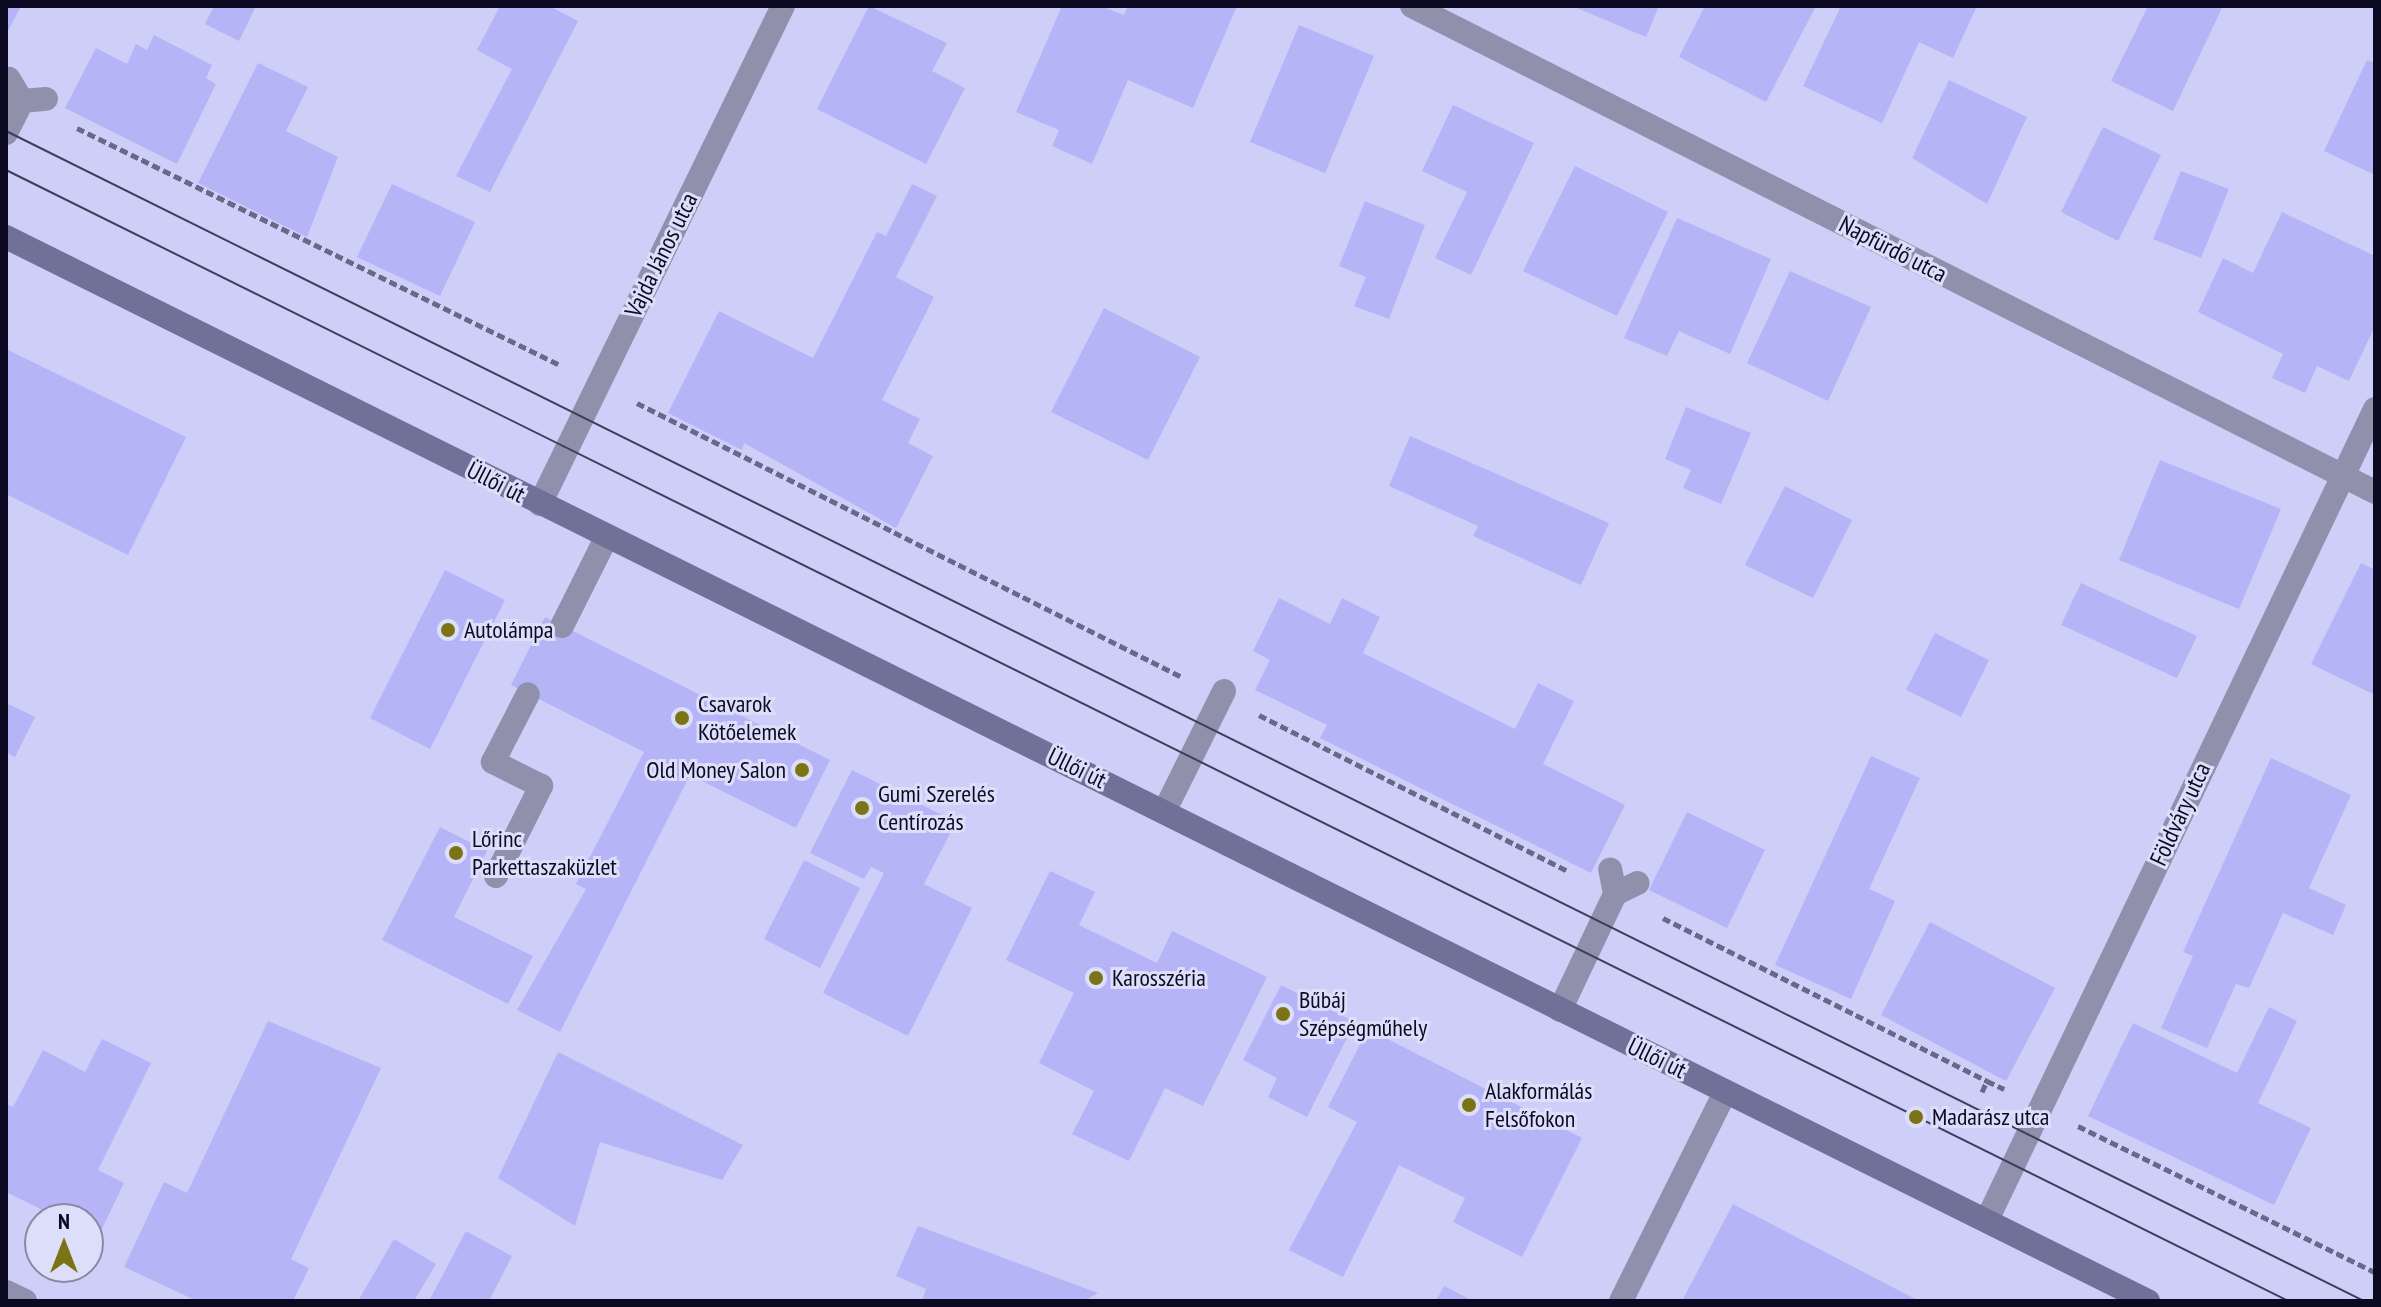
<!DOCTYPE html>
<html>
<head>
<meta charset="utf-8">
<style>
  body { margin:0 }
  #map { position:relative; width:2381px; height:1307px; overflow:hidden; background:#cecff8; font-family:"PT Sans Narrow",sans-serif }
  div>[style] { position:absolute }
  .building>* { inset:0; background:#b4b4f6 }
  .path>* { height:5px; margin-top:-2.5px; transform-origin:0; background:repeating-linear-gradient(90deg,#696888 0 8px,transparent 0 12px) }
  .service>* { height:24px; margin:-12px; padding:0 12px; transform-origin:12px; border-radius:12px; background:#9090ad }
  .minor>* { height:24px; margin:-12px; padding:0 12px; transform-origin:12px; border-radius:12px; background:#9090ad }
  .secondary>* { height:24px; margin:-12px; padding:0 12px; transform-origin:12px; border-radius:12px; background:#707099 }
  .tram>* { height:2px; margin:-1px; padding:0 1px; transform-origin:1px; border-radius:1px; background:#3f3e5a }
  .dots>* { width:22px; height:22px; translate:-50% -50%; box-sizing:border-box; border:4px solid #dddefa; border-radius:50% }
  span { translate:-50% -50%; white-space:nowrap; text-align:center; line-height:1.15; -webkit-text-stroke:6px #dddefa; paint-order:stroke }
  .street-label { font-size:24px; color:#0c0a22 }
  .poi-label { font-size:24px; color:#0c0a22 }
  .left { translate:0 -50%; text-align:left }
  .right { translate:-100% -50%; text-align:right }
  .frame { position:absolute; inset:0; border:8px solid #0c0a22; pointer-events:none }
  .north { position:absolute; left:24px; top:1203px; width:80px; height:80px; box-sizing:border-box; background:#dddefa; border:2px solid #8989a4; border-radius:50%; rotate:0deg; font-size:22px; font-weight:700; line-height:32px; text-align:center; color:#0c0a22 }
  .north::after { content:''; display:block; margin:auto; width:28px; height:36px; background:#7c7316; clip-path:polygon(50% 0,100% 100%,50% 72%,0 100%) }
</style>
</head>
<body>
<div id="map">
  <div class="building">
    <div style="clip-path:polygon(6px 6px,21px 6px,6px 35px)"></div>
    <div style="clip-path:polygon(214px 6px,256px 6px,239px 41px,205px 24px)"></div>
    <div style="clip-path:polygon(500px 6px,549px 6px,578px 21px,490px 192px,456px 176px,512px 69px,477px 50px)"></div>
    <div style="clip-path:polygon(869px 6px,947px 43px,932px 71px,965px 88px,926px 164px,817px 109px)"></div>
    <div style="clip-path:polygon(1062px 6px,1101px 6px,1124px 15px,1128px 6px,1237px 6px,1193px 108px,1128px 80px,1092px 164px,1052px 146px,1059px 130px,1016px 112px)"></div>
    <div style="clip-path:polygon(1572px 6px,1659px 6px,1646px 37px)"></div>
    <div style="clip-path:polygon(1705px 6px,1816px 6px,1766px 102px,1679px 57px)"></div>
    <div style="clip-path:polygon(1841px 6px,1977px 6px,1953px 58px,1919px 42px,1882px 123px,1803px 86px)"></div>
    <div style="clip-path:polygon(2148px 6px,2223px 6px,2173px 111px,2111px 81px)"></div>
    <div style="clip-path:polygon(1299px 25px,1374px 56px,1325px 173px,1250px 142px)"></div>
    <div style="clip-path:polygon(154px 35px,212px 65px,206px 78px,216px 84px,177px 164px,65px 108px,96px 48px,127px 64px,136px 44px,147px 50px)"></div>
    <div style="clip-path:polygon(2367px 60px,2375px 63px,2375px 175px,2324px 151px)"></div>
    <div style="clip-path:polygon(258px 63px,308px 87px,286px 131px,338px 157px,307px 237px,198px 183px)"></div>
    <div style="clip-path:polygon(1949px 80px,2027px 117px,1987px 204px,1912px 158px)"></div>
    <div style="clip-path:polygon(1453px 105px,1534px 143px,1471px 275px,1435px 258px,1467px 192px,1422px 171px)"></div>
    <div style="clip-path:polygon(2103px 127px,2161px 155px,2118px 241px,2061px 212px)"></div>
    <div style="clip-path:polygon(1575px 166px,1668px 212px,1617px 316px,1523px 271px)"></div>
    <div style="clip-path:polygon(2181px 171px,2229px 189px,2201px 258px,2153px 239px)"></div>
    <div style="clip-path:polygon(392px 184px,475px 222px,440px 296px,357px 257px)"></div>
    <div style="clip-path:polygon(912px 184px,937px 196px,896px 277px,934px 297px,882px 400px,920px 419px,908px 443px,933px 456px,896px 528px,744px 443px,742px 450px,668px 413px,719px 311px,813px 358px,877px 232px,886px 236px)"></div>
    <div style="clip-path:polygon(1365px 201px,1425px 225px,1389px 319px,1354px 306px,1366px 277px,1339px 266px)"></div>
    <div style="clip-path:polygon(2282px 212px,2375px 256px,2375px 326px,2349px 381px,2317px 366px,2305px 393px,2272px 378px,2283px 354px,2198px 312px,2223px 258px,2253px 273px)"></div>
    <div style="clip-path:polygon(1677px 218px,1771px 259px,1730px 354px,1679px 331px,1667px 356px,1624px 338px)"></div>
    <div style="clip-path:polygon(1790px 271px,1871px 307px,1828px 401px,1747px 363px)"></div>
    <div style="clip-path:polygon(1104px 308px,1200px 357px,1148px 460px,1051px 412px)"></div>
    <div style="clip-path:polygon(6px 349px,186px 437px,128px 555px,6px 494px)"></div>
    <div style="clip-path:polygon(1686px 407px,1751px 433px,1721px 504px,1683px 488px,1691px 470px,1665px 459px)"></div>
    <div style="clip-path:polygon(1410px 436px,1609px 523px,1581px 585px,1473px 536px,1478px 526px,1389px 486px)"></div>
    <div style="clip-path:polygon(2160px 460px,2281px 509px,2239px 609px,2119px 560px)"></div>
    <div style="clip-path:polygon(1785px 486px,1852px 520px,1813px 598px,1745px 565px)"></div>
    <div style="clip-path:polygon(2361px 563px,2375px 570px,2375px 695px,2311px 664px)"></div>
    <div style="clip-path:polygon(445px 570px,505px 600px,430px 749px,370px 718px)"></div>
    <div style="clip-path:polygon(2081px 583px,2197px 636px,2177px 678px,2061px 625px)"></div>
    <div style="clip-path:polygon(1279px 598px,1330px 624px,1342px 598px,1380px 617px,1363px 653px,1515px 729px,1538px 683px,1574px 701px,1543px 764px,1625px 805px,1591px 873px,1320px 738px,1327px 725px,1255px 690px,1270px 660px,1253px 651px)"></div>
    <div style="clip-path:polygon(545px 617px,830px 760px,796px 828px,690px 775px,560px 1032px,517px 1010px,586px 889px,576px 884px,644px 752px,511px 685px)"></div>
    <div style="clip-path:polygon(1935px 633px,1989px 660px,1961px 717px,1906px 690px)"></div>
    <div style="clip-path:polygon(6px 703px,35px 717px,15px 757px,6px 752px)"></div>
    <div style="clip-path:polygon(1871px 756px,1920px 778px,1869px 889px,1895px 901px,1851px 999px,1775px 965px)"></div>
    <div style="clip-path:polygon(2271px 758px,2351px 795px,2309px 888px,2346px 905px,2333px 935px,2283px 913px,2249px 988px,2236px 984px,2207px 1048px,2161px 1028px,2193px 956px,2183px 952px)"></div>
    <div style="clip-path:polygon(852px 770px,956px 822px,924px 884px,972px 908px,908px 1036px,823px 993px,884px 873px,871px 867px,864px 879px,810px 853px)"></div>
    <div style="clip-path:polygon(1687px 812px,1765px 850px,1727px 928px,1649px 890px)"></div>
    <div style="clip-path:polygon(440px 827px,487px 851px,454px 917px,533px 956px,508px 1004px,382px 940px)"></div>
    <div style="clip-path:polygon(804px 860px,860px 888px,820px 968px,764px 939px)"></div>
    <div style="clip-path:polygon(1050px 871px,1095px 892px,1079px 925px,1157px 963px,1172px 931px,1267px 977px,1203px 1106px,1165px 1088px,1129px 1161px,1072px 1134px,1094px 1091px,1039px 1063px,1074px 993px,1006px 960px)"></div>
    <div style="clip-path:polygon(1930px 922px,2055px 988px,2006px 1081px,1881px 1015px)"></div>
    <div style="clip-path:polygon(1281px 985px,1355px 1022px,1307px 1117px,1268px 1097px,1277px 1078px,1243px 1060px)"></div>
    <div style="clip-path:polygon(2269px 1007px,2297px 1021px,2258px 1103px,2311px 1128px,2274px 1205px,2088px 1116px,2133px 1023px,2237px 1073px)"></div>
    <div style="clip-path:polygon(268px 1021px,381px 1068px,291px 1259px,309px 1268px,293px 1301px,197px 1301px,124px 1267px,164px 1182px,187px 1193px)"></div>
    <div style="clip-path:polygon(1368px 1029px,1582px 1138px,1522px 1257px,1453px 1222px,1465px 1198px,1399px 1165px,1343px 1277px,1289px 1250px,1357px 1122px,1328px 1107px)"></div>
    <div style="clip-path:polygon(102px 1039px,151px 1063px,98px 1170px,124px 1183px,98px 1237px,88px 1232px,88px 1219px,61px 1219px,6px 1192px,6px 1104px,13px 1107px,43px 1050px,85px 1072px)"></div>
    <div style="clip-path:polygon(558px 1052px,743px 1145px,722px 1180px,600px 1142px,575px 1226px,498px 1178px)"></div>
    <div style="clip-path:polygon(1733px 1204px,1919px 1301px,1682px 1301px)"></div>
    <div style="clip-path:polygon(918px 1226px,1098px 1293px,1084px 1301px,922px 1301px,926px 1289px,896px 1276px)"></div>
    <div style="clip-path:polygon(466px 1231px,512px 1256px,489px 1301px,429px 1301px)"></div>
    <div style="clip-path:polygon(394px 1239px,436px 1264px,414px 1301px,358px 1301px)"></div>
    <div style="clip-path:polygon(1444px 1286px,1473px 1301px,1436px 1301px)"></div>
  </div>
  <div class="path">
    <div style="left:77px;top:128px;width:538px;rotate:26.14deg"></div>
    <div style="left:637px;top:403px;width:610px;rotate:26.69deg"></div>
    <div style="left:1259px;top:715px;width:346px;rotate:26.8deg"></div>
    <div style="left:1663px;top:918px;width:363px;rotate:26.7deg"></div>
    <div style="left:1982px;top:1092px;width:12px;rotate:-66deg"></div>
    <div style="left:1987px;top:1081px;width:19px;rotate:25deg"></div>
    <div style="left:2078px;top:1126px;width:331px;rotate:26.2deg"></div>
  </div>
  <div class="service">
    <div style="left:22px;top:101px;width:24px;rotate:-5deg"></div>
    <div style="left:6px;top:133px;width:36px;rotate:-63deg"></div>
    <div style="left:22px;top:101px;width:26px;rotate:-121deg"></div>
    <div style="left:562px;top:626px;width:101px;rotate:-63.4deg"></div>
    <div style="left:1164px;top:812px;width:135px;rotate:-63.6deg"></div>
    <div style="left:496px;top:876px;width:101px;rotate:-63.4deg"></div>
    <div style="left:541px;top:786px;width:54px;rotate:-153.4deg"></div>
    <div style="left:493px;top:762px;width:76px;rotate:-62.8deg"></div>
    <div style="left:1615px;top:894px;width:25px;rotate:-26deg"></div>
    <div style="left:1560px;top:1010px;width:128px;rotate:-64.6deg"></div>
    <div style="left:1615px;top:894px;width:25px;rotate:-101deg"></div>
  </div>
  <div class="minor">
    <div style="left:1412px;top:6px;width:1079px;rotate:26.78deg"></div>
    <div style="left:540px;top:504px;width:554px;rotate:-63.99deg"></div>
    <div style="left:1987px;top:1220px;width:899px;rotate:-64.43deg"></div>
    <div style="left:6px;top:1292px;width:21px;rotate:25deg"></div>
    <div style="left:1621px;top:1301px;width:233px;rotate:-63.5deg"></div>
  </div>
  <div class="secondary">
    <div style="left:6px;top:237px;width:2392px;rotate:26.42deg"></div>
  </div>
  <div class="tram">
    <div style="left:6px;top:131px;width:2632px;rotate:26.39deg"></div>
    <div style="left:6px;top:170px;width:2547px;rotate:26.36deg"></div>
  </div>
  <div class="dots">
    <div style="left:448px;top:630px;background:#7c7316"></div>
    <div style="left:682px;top:718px;background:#7c7316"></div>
    <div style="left:802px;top:770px;background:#7c7316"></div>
    <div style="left:862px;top:808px;background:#7c7316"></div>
    <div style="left:456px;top:853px;background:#7c7316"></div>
    <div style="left:1096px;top:978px;background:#7c7316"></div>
    <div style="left:1283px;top:1014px;background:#7c7316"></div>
    <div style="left:1469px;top:1105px;background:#7c7316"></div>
    <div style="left:1916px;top:1117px;background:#7c7316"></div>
  </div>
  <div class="street-label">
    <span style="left:1893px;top:249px;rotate:27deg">Napfürdő utca</span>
    <span style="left:661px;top:255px;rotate:-64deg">Vajda János utca</span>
    <span style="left:496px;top:482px;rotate:27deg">Üllői út</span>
    <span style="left:1077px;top:768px;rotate:26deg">Üllői út</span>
    <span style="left:2180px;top:814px;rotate:-65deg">Földváry utca</span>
    <span style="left:1657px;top:1058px;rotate:26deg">Üllői út</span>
  </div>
  <div class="poi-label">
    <span class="left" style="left:464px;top:630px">Autolámpa</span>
    <span class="left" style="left:698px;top:718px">Csavarok<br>Kötőelemek</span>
    <span class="right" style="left:786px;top:770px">Old Money Salon</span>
    <span class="left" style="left:878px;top:808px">Gumi Szerelés<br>Centírozás</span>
    <span class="left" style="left:472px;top:853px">Lőrinc<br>Parkettaszaküzlet</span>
    <span class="left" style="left:1112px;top:978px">Karosszéria</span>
    <span class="left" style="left:1299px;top:1014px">Bűbáj<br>Szépségműhely</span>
    <span class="left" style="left:1485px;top:1105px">Alakformálás<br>Felsőfokon</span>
    <span class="left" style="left:1932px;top:1117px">Madarász utca</span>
  </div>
  <div class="frame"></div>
  <div class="north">N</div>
</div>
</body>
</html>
